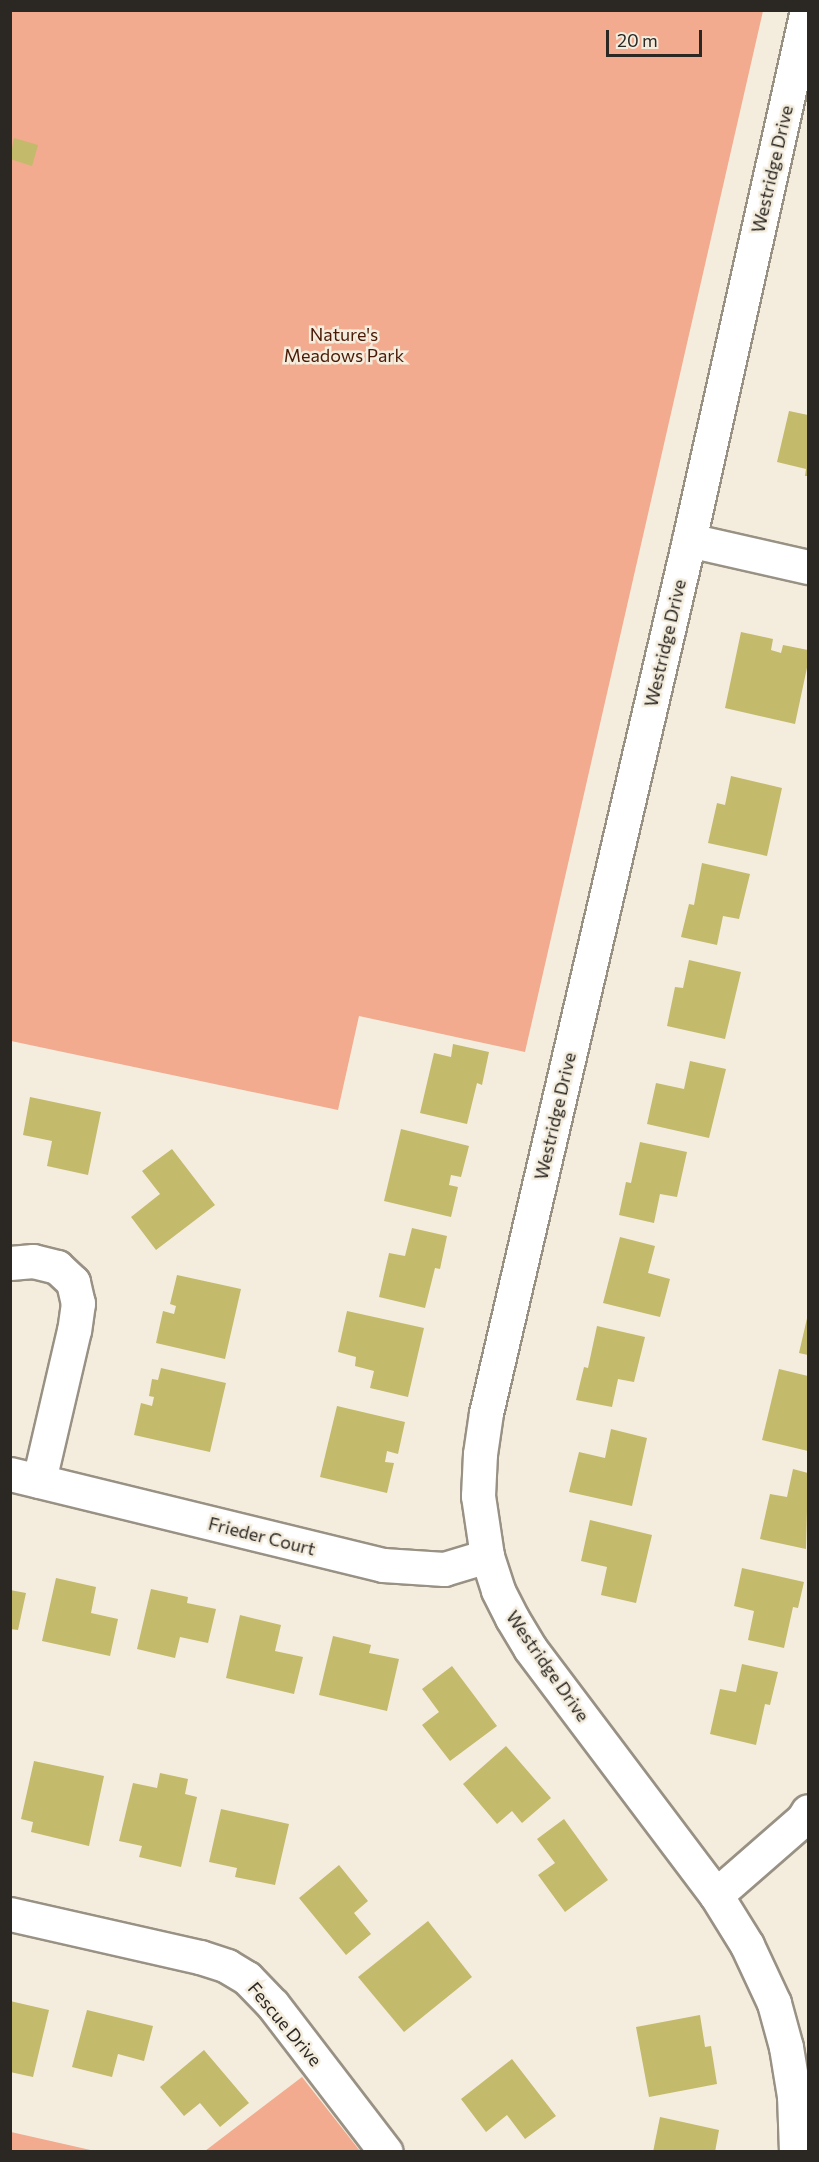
<!DOCTYPE html>
<html>
<head>
<meta charset="utf-8">
<style>
  body { margin:0 }
  #map { position:relative; width:819px; height:2162px; overflow:hidden; background:#f4edde; font-family:Commissioner,sans-serif }
  div>[style] { position:absolute }
  .green>* { inset:0; background:#f2ab8e }
  .building>* { inset:0; background:#c3ba6b }
  .roads { filter:drop-shadow(2px 0 #989184) drop-shadow(-2px 0 #989184) drop-shadow(0 2px #989184) drop-shadow(0 -2px #989184) }
  .minor>* { height:33px; margin:-16.5px; padding:0 16.5px; transform-origin:16.5px; border-radius:16.5px; background:#fff }
  span { translate:-50% -50%; white-space:nowrap; text-align:center; line-height:1.15; -webkit-text-stroke:5px #f4edde; paint-order:stroke }
  .street-label { font-size:18px; color:#2b2823 }
  .park-label { font-size:18px; color:#4a1a05 }
  .frame { position:absolute; inset:0; border:12px solid #2b2823; pointer-events:none }
  .scale { position:absolute; left:606px; top:30px; width:96px; height:27px; box-sizing:border-box; border:3px solid #2b2823; border-top:0; padding-left:8px; font-size:18px; line-height:21px; white-space:nowrap; color:#2b2823; -webkit-text-stroke:4px #f4edde; paint-order:stroke }
</style>
</head>
<body>
<div id="map">
  <div class="green">
    <div style="clip-path:polygon(11px 11px,763px 11px,525px 1052px,359px 1016px,338px 1110px,11px 1041px)"></div>
    <div style="clip-path:polygon(302px 2077px,360px 2151px,205px 2151px)"></div>
    <div style="clip-path:polygon(10px 2132px,11px 2132px,95px 2151px,11px 2151px)"></div>
  </div>
  <div class="building">
    <div style="clip-path:polygon(14px 138px,38px 145px,32px 166px,10px 159px)"></div>
    <div style="clip-path:polygon(789px 411px,808px 415px,808px 476px,805px 476px,806px 469px,777px 462px)"></div>
    <div style="clip-path:polygon(741px 632px,773px 639px,771px 650px,781px 653px,783px 645px,808px 650px,808px 663px,795px 724px,725px 708px)"></div>
    <div style="clip-path:polygon(731px 776px,782px 788px,767px 856px,708px 843px,717px 803px,725px 805px)"></div>
    <div style="clip-path:polygon(702px 863px,750px 874px,739px 919px,723px 916px,717px 945px,681px 937px,689px 904px,694px 905px)"></div>
    <div style="clip-path:polygon(689px 960px,741px 972px,725px 1039px,667px 1026px,675px 987px,683px 988px)"></div>
    <div style="clip-path:polygon(453px 1044px,489px 1052px,482px 1085px,477px 1083px,467px 1124px,420px 1113px,434px 1053px,451px 1057px)"></div>
    <div style="clip-path:polygon(690px 1061px,726px 1069px,709px 1138px,647px 1124px,656px 1083px,684px 1089px)"></div>
    <div style="clip-path:polygon(30px 1097px,101px 1112px,88px 1175px,47px 1166px,52px 1141px,23px 1135px)"></div>
    <div style="clip-path:polygon(401px 1129px,469px 1146px,461px 1177px,451px 1175px,449px 1185px,458px 1187px,451px 1217px,384px 1201px)"></div>
    <div style="clip-path:polygon(640px 1142px,687px 1152px,677px 1197px,660px 1194px,654px 1223px,619px 1215px,626px 1182px,631px 1183px)"></div>
    <div style="clip-path:polygon(172px 1149px,215px 1205px,156px 1250px,131px 1217px,160px 1194px,142px 1171px)"></div>
    <div style="clip-path:polygon(412px 1228px,447px 1236px,440px 1269px,435px 1268px,425px 1308px,379px 1297px,389px 1253px,405px 1256px)"></div>
    <div style="clip-path:polygon(620px 1237px,655px 1246px,648px 1273px,670px 1279px,660px 1317px,603px 1303px)"></div>
    <div style="clip-path:polygon(177px 1275px,241px 1289px,225px 1359px,156px 1343px,163px 1311px,174px 1314px,176px 1306px,170px 1304px)"></div>
    <div style="clip-path:polygon(347px 1311px,424px 1328px,408px 1397px,370px 1388px,374px 1371px,355px 1366px,356px 1357px,338px 1352px)"></div>
    <div style="clip-path:polygon(808px 1314px,808px 1355px,799px 1353px)"></div>
    <div style="clip-path:polygon(597px 1326px,645px 1337px,634px 1382px,618px 1379px,612px 1407px,576px 1400px,584px 1367px,588px 1368px)"></div>
    <div style="clip-path:polygon(161px 1368px,226px 1383px,210px 1452px,134px 1435px,141px 1403px,152px 1406px,154px 1397px,149px 1396px,152px 1379px,158px 1380px)"></div>
    <div style="clip-path:polygon(779px 1369px,808px 1376px,808px 1451px,762px 1440px)"></div>
    <div style="clip-path:polygon(337px 1406px,405px 1422px,398px 1454px,387px 1451px,385px 1462px,394px 1463px,387px 1493px,320px 1477px)"></div>
    <div style="clip-path:polygon(611px 1429px,647px 1438px,632px 1506px,569px 1492px,579px 1452px,605px 1458px)"></div>
    <div style="clip-path:polygon(793px 1469px,808px 1473px,806px 1549px,760px 1539px,770px 1494px,787px 1497px)"></div>
    <div style="clip-path:polygon(590px 1520px,652px 1535px,636px 1603px,601px 1595px,607px 1567px,581px 1561px)"></div>
    <div style="clip-path:polygon(742px 1568px,804px 1582px,798px 1608px,793px 1607px,784px 1648px,748px 1640px,754px 1611px,734px 1606px)"></div>
    <div style="clip-path:polygon(56px 1578px,96px 1587px,91px 1613px,118px 1619px,110px 1656px,42px 1641px)"></div>
    <div style="clip-path:polygon(151px 1589px,188px 1597px,187px 1603px,216px 1609px,208px 1643px,180px 1637px,175px 1658px,137px 1649px)"></div>
    <div style="clip-path:polygon(10px 1590px,26px 1593px,18px 1630px,10px 1629px)"></div>
    <div style="clip-path:polygon(240px 1615px,281px 1625px,275px 1651px,303px 1657px,294px 1694px,226px 1678px)"></div>
    <div style="clip-path:polygon(333px 1636px,371px 1645px,369px 1653px,399px 1659px,387px 1711px,319px 1695px)"></div>
    <div style="clip-path:polygon(742px 1664px,778px 1672px,770px 1705px,765px 1704px,756px 1745px,710px 1734px,720px 1689px,736px 1692px)"></div>
    <div style="clip-path:polygon(452px 1666px,497px 1726px,450px 1761px,422px 1725px,439px 1712px,422px 1689px)"></div>
    <div style="clip-path:polygon(506px 1746px,551px 1798px,522px 1823px,512px 1811px,497px 1824px,463px 1784px)"></div>
    <div style="clip-path:polygon(34px 1761px,104px 1776px,89px 1846px,31px 1832px,33px 1822px,21px 1819px)"></div>
    <div style="clip-path:polygon(160px 1773px,188px 1779px,185px 1794px,197px 1797px,181px 1867px,139px 1857px,142px 1846px,119px 1841px,133px 1783px,157px 1788px)"></div>
    <div style="clip-path:polygon(221px 1809px,289px 1824px,275px 1885px,235px 1877px,237px 1868px,209px 1862px)"></div>
    <div style="clip-path:polygon(564px 1819px,608px 1880px,565px 1912px,538px 1875px,555px 1863px,537px 1839px)"></div>
    <div style="clip-path:polygon(339px 1865px,368px 1901px,354px 1913px,371px 1934px,346px 1955px,299px 1898px)"></div>
    <div style="clip-path:polygon(428px 1921px,472px 1977px,404px 2032px,358px 1977px)"></div>
    <div style="clip-path:polygon(10px 2001px,49px 2010px,33px 2077px,10px 2072px)"></div>
    <div style="clip-path:polygon(87px 2010px,153px 2026px,144px 2061px,118px 2054px,112px 2077px,72px 2067px)"></div>
    <div style="clip-path:polygon(700px 2015px,705px 2047px,711px 2046px,717px 2084px,649px 2097px,636px 2027px)"></div>
    <div style="clip-path:polygon(204px 2050px,249px 2103px,220px 2127px,200px 2103px,184px 2116px,160px 2087px)"></div>
    <div style="clip-path:polygon(512px 2059px,556px 2116px,525px 2139px,507px 2115px,486px 2132px,461px 2099px)"></div>
    <div style="clip-path:polygon(660px 2117px,719px 2130px,715px 2152px,653px 2152px)"></div>
  </div>
  <div class="roads">
    <div class="minor">
      <div style="left:689px;top:540px;width:122px;rotate:12.8deg"></div>
      <div style="left:10px;top:1263px;width:23px;rotate:-5deg"></div>
      <div style="left:33px;top:1261px;width:25px;rotate:14deg"></div>
      <div style="left:57px;top:1267px;width:22px;rotate:43deg"></div>
      <div style="left:73px;top:1282px;width:22px;rotate:77deg"></div>
      <div style="left:78px;top:1303px;width:27px;rotate:98deg"></div>
      <div style="left:74px;top:1330px;width:155px;rotate:103.1deg"></div>
      <div style="left:10px;top:1474px;width:384px;rotate:13.7deg"></div>
      <div style="left:383px;top:1565px;width:61px;rotate:3.8deg"></div>
      <div style="left:444px;top:1569px;width:45px;rotate:-16.8deg"></div>
      <div style="left:716px;top:1895px;width:116px;rotate:-41.1deg"></div>
      <div style="left:803px;top:1819px;width:9px;rotate:-58deg"></div>
      <div style="left:10px;top:1914px;width:195px;rotate:12.8deg"></div>
      <div style="left:200px;top:1957px;width:28px;rotate:18deg"></div>
      <div style="left:227px;top:1966px;width:23px;rotate:31deg"></div>
      <div style="left:247px;top:1978px;width:37px;rotate:46deg"></div>
      <div style="left:273px;top:2005px;width:185px;rotate:52.5deg"></div>
      <div style="left:796px;top:2152px;width:56px;rotate:-92deg"></div>
      <div style="left:794px;top:2096px;width:50px;rotate:-99.3deg"></div>
      <div style="left:786px;top:2047px;width:46px;rotate:-105.3deg"></div>
      <div style="left:774px;top:2003px;width:64px;rotate:-115deg"></div>
      <div style="left:747px;top:1945px;width:59px;rotate:-121.8deg"></div>
      <div style="left:716px;top:1895px;width:309px;rotate:-127deg"></div>
      <div style="left:530px;top:1648px;width:35px;rotate:-121deg"></div>
      <div style="left:512px;top:1618px;width:31px;rotate:-117deg"></div>
      <div style="left:498px;top:1590px;width:36px;rotate:-108deg"></div>
      <div style="left:487px;top:1556px;width:61px;rotate:-98.5deg"></div>
      <div style="left:478px;top:1496px;width:42px;rotate:-87.3deg"></div>
      <div style="left:480px;top:1454px;width:41px;rotate:-81.7deg"></div>
      <div style="left:486px;top:1413px;width:896px;rotate:-76.91deg"></div>
      <div style="left:689px;top:540px;width:543px;rotate:-77.45deg"></div>
    </div>
  </div>
  <div class="street-label">
    <span style="left:772px;top:169px;rotate:-77deg">Westridge Drive</span>
    <span style="left:665px;top:643px;rotate:-77deg">Westridge Drive</span>
    <span style="left:555px;top:1116px;rotate:-77deg">Westridge Drive</span>
    <span style="left:262px;top:1536px;rotate:14deg">Frieder Court</span>
    <span style="left:548px;top:1666px;rotate:55deg">Westridge Drive</span>
    <span style="left:285px;top:2024px;rotate:50deg">Fescue Drive</span>
  </div>
  <div class="park-label">
    <span style="left:344px;top:345px">Nature's<br>Meadows Park</span>
  </div>
  <div class="frame"></div>
  <div class="scale">20 m</div>
</div>
</body>
</html>
